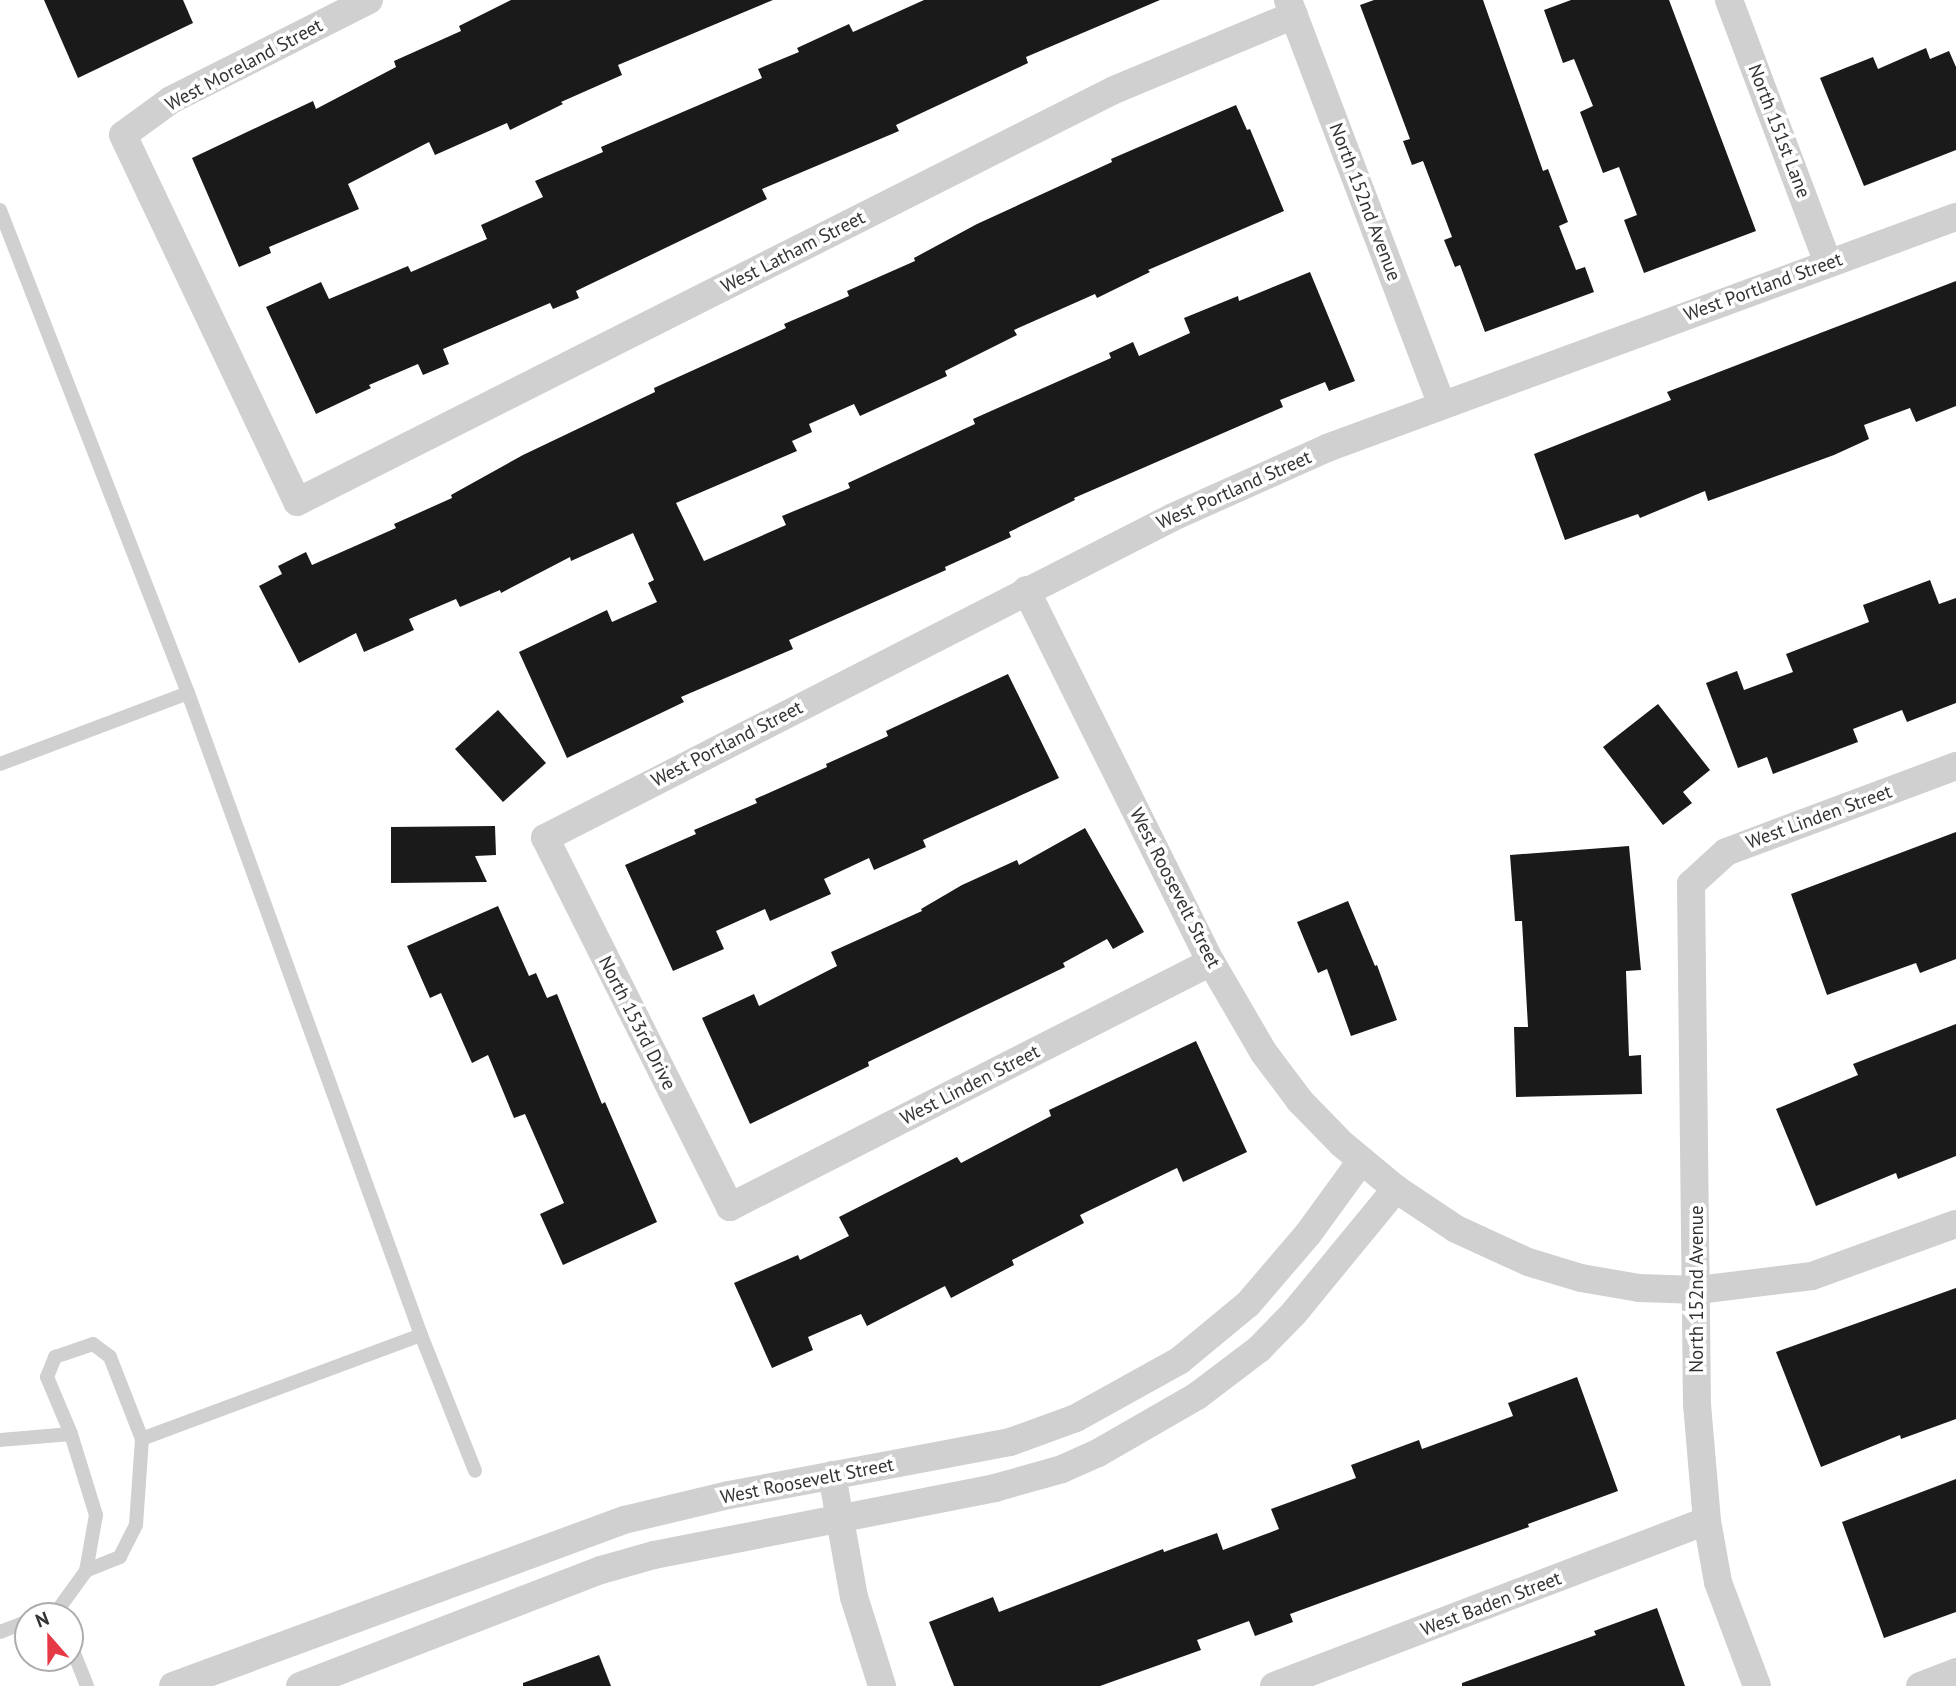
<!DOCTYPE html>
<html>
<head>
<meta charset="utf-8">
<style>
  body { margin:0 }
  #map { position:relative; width:1956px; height:1686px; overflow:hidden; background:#fff; font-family:"PT Sans",sans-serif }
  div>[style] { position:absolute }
  .building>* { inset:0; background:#1a1a1a }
  .lane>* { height:14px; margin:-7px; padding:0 7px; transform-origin:7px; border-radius:7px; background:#d0d0d0 }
  .street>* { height:28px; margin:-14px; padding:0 14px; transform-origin:14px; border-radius:14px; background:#d0d0d0 }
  span { translate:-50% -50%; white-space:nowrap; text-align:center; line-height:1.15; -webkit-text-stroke:7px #fff; paint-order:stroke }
  .street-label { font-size:19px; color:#333 }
  .north { position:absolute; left:14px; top:1602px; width:70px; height:70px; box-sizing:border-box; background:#fff; border:2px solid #adadad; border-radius:50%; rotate:339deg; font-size:19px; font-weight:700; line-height:28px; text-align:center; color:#333 }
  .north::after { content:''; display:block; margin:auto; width:24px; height:32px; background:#e63946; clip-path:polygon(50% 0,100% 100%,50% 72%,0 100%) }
</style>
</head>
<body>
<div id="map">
  <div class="building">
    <div style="clip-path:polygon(44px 0,183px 0,193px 23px,78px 78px)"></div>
    <div style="clip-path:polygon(511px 0,773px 0,618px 65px,622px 75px,561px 102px,563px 104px,510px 130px,507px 123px,435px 155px,429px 142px,348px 184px,359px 209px,269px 247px,271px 253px,239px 267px,192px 158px,313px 101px,316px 109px,396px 67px,394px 61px,461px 31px,459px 26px)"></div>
    <div style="clip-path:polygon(924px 0,1160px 0,1026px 57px,1028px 63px,896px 125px,899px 131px,762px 189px,767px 199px,576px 291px,579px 298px,553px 309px,550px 303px,443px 349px,449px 364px,423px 375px,418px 364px,369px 385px,371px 388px,316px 414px,266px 307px,321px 282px,329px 299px,408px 266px,411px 272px,487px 239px,481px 225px,543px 197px,535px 181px,603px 152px,601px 147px,762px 78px,758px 69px,799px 52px,797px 48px,849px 24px,853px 32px)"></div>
    <div style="clip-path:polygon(1374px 0,1483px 0,1543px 171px,1548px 169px,1568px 222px,1559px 226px,1576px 270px,1585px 267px,1594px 292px,1485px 332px,1460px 265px,1455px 267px,1444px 240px,1452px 237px,1423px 161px,1412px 165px,1403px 141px,1410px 139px,1360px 5px)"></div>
    <div style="clip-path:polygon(1571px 0,1669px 0,1756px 231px,1644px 273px,1624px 220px,1637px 215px,1619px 167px,1603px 173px,1580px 112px,1593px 106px,1574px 59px,1563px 63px,1544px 10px)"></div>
    <div style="clip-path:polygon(1926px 48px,1930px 59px,1949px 51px,1956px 67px,1956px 150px,1864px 186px,1820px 78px,1873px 57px,1878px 69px)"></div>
    <div style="clip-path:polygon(1236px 105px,1247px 130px,1250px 129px,1284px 211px,1148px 270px,1150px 272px,1097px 298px,1095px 294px,1014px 330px,1017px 335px,945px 371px,947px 376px,860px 416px,854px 404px,809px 424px,812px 432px,792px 441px,797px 451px,676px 503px,704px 561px,786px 525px,782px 516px,850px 488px,848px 483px,975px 424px,973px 419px,1111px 358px,1109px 353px,1133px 342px,1139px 356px,1190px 333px,1184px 318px,1238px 296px,1239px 301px,1310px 272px,1355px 381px,1329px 391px,1325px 382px,1280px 400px,1283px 407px,1074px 498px,1075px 500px,1009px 532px,1011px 537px,945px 567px,946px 570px,789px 640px,793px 649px,681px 697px,684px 702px,567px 758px,519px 652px,607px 610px,612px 622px,657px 602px,648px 583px,654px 580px,633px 533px,571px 561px,570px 557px,501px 593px,500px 590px,460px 607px,456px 599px,409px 619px,414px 630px,364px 652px,356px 633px,299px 663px,259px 586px,282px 574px,278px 566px,306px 552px,312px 565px,396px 528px,394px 524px,452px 498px,451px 495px,523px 455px,655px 392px,654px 388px,786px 328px,784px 324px,849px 296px,847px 291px,915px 261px,914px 258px,977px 224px,1112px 162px,1111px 159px)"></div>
    <div style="clip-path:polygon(1956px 281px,1956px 406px,1916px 422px,1910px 408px,1864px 425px,1869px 439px,1834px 455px,1708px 501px,1705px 491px,1640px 518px,1638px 514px,1565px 540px,1534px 454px,1671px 400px,1667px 392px)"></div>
    <div style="clip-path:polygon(1930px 580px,1939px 604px,1956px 598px,1956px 703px,1907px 722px,1902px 710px,1853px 729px,1858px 742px,1773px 774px,1767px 757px,1738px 768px,1706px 683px,1737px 671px,1744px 690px,1793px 672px,1786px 654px,1869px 622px,1863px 605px)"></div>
    <div style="clip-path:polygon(1008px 674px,1059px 778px,923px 840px,926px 847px,874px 870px,869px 858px,824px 879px,831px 894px,770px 921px,765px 909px,716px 931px,724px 949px,673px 971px,625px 865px,696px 834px,694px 830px,757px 803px,755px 799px,827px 767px,826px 764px,888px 736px,886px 731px)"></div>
    <div style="clip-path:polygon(1658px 704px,1710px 770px,1683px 792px,1692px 803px,1663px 825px,1603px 747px)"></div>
    <div style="clip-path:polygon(498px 710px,546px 763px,503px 802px,455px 749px)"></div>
    <div style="clip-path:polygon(495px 826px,496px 855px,475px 856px,487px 882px,391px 883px,391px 827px)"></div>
    <div style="clip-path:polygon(1085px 828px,1144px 932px,1113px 949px,1107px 939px,1063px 963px,1065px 967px,868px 1062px,869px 1066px,750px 1124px,702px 1018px,754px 994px,759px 1006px,837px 966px,831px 952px,922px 911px,921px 909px,962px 885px,1017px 860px,1019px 865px)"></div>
    <div style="clip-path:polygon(1956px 832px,1956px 959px,1920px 973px,1916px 963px,1827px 995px,1791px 894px)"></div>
    <div style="clip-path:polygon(1629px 846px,1641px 970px,1626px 971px,1629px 1056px,1641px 1055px,1642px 1094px,1516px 1097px,1514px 1027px,1528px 1027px,1522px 921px,1515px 921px,1510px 855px)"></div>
    <div style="clip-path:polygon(1348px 901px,1375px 966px,1377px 965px,1397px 1020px,1351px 1036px,1327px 969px,1318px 973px,1297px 922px)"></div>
    <div style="clip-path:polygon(498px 906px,529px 976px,536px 973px,547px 998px,557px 994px,602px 1104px,605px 1102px,657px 1222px,563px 1265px,540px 1214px,564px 1203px,525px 1114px,514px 1118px,488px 1055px,472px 1063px,441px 993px,430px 998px,407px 946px)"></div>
    <div style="clip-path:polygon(1956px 1024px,1956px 1156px,1898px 1179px,1896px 1173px,1816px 1206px,1776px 1109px,1858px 1075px,1853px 1064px)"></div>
    <div style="clip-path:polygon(1196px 1041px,1247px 1152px,1183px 1182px,1177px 1168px,1080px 1215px,1084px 1223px,1012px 1260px,1014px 1265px,951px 1298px,945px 1286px,867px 1326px,861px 1314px,808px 1337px,813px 1350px,772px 1368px,734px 1283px,798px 1255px,800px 1260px,849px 1236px,839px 1217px,957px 1157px,961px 1163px,1051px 1116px,1049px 1110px)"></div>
    <div style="clip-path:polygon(1956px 1288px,1956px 1419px,1901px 1439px,1900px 1435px,1821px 1467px,1776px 1352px)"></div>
    <div style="clip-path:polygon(1577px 1377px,1618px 1491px,1528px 1524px,1529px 1527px,1290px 1614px,1293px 1622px,1255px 1636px,1249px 1621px,1197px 1640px,1201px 1650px,1100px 1686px,954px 1686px,929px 1622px,993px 1597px,999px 1612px,1163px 1549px,1164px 1552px,1217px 1533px,1223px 1550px,1279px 1529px,1271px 1509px,1356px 1478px,1351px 1465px,1419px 1440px,1422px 1449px,1513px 1416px,1508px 1403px)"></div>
    <div style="clip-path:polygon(1956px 1479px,1956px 1612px,1884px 1638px,1842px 1522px)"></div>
    <div style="clip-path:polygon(1657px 1608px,1685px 1686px,1462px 1686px,1462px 1683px,1596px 1635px,1594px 1631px)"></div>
    <div style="clip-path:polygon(599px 1655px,611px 1686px,523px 1686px,523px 1683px)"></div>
  </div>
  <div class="lane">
    <div style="left:0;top:210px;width:518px;rotate:68.73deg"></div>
    <div style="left:0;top:764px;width:201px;rotate:-20.7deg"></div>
    <div style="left:188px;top:693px;width:683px;rotate:70.05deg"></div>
    <div style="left:421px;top:1335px;width:298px;rotate:159.6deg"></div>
    <div style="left:421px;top:1335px;width:146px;rotate:68.3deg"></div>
    <div style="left:0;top:1440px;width:71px;rotate:-4.8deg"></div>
    <div style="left:43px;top:1616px;width:15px;rotate:-20deg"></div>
    <div style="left:57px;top:1611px;width:49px;rotate:-54.1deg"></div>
    <div style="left:86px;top:1571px;width:57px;rotate:-79.9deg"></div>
    <div style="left:96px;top:1515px;width:85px;rotate:-107.2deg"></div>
    <div style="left:71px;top:1434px;width:62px;rotate:-112.8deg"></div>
    <div style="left:47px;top:1377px;width:22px;rotate:-68deg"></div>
    <div style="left:55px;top:1357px;width:40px;rotate:-18.9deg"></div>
    <div style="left:93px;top:1344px;width:21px;rotate:37deg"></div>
    <div style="left:110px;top:1357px;width:88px;rotate:68.7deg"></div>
    <div style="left:142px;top:1439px;width:86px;rotate:94deg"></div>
    <div style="left:136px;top:1525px;width:36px;rotate:117deg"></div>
    <div style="left:120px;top:1557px;width:37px;rotate:158deg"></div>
    <div style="left:0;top:1632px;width:30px;rotate:-21deg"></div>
    <div style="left:70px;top:1643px;width:46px;rotate:68.4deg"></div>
  </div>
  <div class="street">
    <div style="left:369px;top:0;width:222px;rotate:153.2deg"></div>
    <div style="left:171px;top:100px;width:59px;rotate:143.9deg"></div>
    <div style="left:123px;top:135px;width:406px;rotate:64.6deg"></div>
    <div style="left:297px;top:502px;width:915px;rotate:-26.76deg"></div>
    <div style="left:1114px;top:90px;width:195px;rotate:-22.6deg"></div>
    <div style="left:1288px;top:0;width:433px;rotate:69.2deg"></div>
    <div style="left:1729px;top:0;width:281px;rotate:69.4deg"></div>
    <div style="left:1026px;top:590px;width:415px;rotate:63.6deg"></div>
    <div style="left:1211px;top:962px;width:105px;rotate:59.8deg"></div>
    <div style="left:1264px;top:1053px;width:60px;rotate:53.1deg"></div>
    <div style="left:1300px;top:1101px;width:60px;rotate:45.7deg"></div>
    <div style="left:1342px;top:1144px;width:70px;rotate:39.8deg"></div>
    <div style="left:1396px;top:1189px;width:72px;rotate:33.7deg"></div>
    <div style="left:1456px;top:1229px;width:79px;rotate:24.6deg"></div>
    <div style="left:1528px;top:1262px;width:55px;rotate:16.8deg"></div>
    <div style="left:1581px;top:1278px;width:59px;rotate:9.8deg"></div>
    <div style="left:1639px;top:1288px;width:59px;rotate:1.9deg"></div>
    <div style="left:1698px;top:1290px;width:115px;rotate:-7deg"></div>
    <div style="left:1812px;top:1276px;width:153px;rotate:-19.9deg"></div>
    <div style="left:1211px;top:962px;width:540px;rotate:153.01deg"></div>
    <div style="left:730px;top:1207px;width:413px;rotate:-116.6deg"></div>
    <div style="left:545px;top:838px;width:705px;rotate:-27.07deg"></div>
    <div style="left:1173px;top:517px;width:169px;rotate:-24.1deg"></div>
    <div style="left:1327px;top:448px;width:670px;rotate:-20.17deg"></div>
    <div style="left:832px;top:1475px;width:124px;rotate:79.8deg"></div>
    <div style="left:854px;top:1597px;width:93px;rotate:72.5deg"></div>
    <div style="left:173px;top:1686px;width:481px;rotate:-20.2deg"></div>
    <div style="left:624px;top:1520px;width:108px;rotate:-13.4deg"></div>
    <div style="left:729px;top:1495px;width:286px;rotate:-10.7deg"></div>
    <div style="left:1010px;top:1442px;width:70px;rotate:-20deg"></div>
    <div style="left:1076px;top:1418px;width:118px;rotate:-29deg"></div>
    <div style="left:1179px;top:1361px;width:89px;rotate:-39.6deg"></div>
    <div style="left:1248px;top:1304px;width:92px;rotate:-49.4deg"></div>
    <div style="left:1308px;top:1234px;width:90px;rotate:-54deg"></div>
    <div style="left:300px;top:1686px;width:323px;rotate:-21.1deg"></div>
    <div style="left:601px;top:1570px;width:55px;rotate:-15.8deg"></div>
    <div style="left:654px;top:1555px;width:348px;rotate:-11.1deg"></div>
    <div style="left:995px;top:1488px;width:70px;rotate:-15.8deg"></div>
    <div style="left:1062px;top:1469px;width:39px;rotate:-24deg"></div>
    <div style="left:1098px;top:1453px;width:114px;rotate:-29.9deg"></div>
    <div style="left:1197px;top:1396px;width:78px;rotate:-37.2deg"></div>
    <div style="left:1259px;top:1349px;width:50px;rotate:-45.8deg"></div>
    <div style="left:1294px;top:1313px;width:161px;rotate:-50.6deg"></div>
    <div style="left:1274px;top:1686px;width:463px;rotate:-20.9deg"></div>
    <div style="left:1757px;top:1686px;width:111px;rotate:-110.6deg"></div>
    <div style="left:1718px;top:1582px;width:62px;rotate:-100.2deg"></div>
    <div style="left:1707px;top:1521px;width:116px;rotate:-94.9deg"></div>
    <div style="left:1697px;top:1405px;width:521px;rotate:-90.66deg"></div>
    <div style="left:1691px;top:884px;width:47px;rotate:-42.4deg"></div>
    <div style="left:1726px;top:852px;width:246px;rotate:-20.5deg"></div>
    <div style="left:1920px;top:1686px;width:39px;rotate:-21deg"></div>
  </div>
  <div class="street-label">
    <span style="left:244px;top:65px;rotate:-28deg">West Moreland Street</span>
    <span style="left:1779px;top:131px;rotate:69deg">North 151st Lane</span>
    <span style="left:1365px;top:202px;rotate:69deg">North 152nd Avenue</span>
    <span style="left:793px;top:252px;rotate:-27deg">West Latham Street</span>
    <span style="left:1763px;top:287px;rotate:-20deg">West Portland Street</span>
    <span style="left:1234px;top:490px;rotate:-24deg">West Portland Street</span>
    <span style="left:727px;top:744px;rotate:-27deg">West Portland Street</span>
    <span style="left:1819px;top:817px;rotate:-20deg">West Linden Street</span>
    <span style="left:1175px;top:888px;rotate:63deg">West Roosevelt Street</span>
    <span style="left:637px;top:1023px;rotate:63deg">North 153rd Drive</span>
    <span style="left:970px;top:1085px;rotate:-27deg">West Linden Street</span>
    <span style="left:1697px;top:1289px;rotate:-90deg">North 152nd Avenue</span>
    <span style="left:807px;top:1481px;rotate:-11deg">West Roosevelt Street</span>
    <span style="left:1491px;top:1604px;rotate:-21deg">West Baden Street</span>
  </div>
  <div class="north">N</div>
</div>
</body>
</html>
